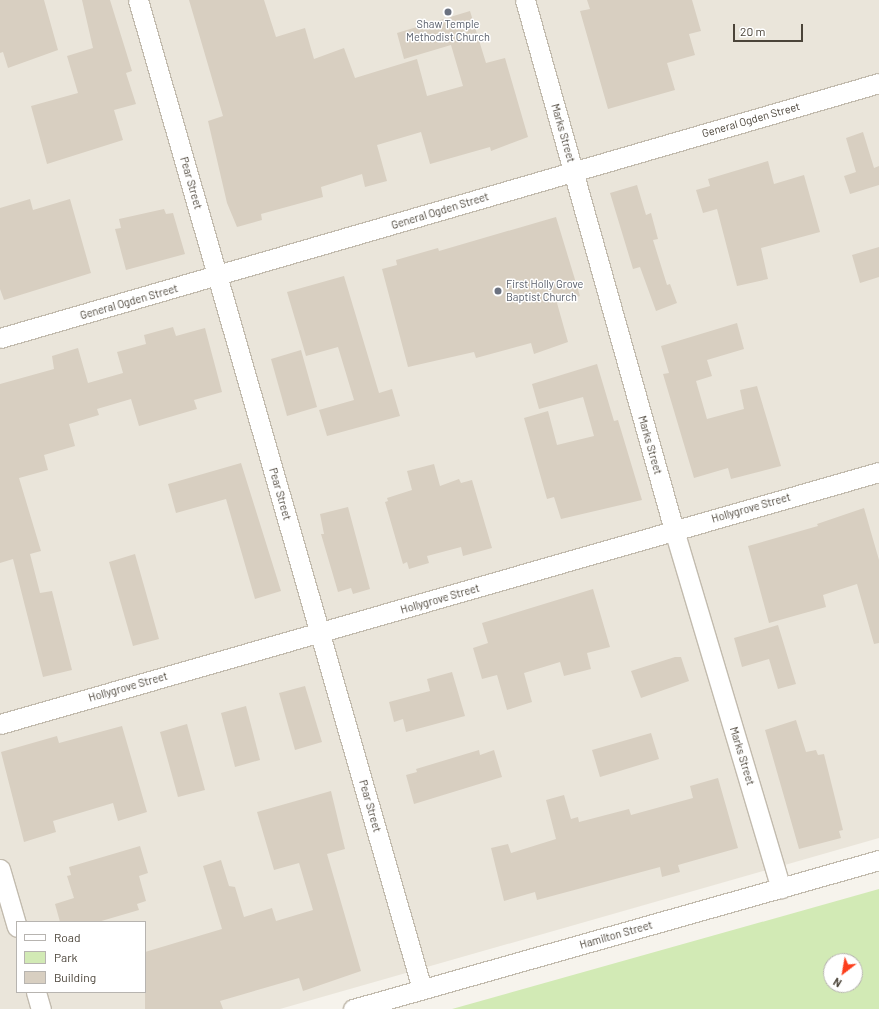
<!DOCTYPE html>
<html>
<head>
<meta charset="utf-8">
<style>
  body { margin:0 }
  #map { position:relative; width:879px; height:1009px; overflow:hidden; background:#f6f3ec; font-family:Barlow,sans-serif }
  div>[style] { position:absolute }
  .residential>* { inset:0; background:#eae5da }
  .green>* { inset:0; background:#d2eab5 }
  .building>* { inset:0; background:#d8cfc1 }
  .roads { filter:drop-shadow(1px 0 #c2bbae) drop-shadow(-1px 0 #c2bbae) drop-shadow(0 1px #c2bbae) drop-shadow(0 -1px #c2bbae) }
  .street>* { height:19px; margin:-9.5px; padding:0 9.5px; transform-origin:9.5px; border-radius:9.5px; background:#fff }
  .dots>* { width:11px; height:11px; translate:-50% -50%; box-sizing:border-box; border:2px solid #fff; border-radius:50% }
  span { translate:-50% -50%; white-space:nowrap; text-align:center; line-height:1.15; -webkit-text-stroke:3px #fff; paint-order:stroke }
  .worship-label { font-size:11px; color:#5b616d }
  .left { translate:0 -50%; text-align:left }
  .street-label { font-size:11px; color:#4b4439 }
  .legend { position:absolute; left:16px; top:921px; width:130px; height:72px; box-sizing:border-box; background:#fff; border:1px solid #b7b4b0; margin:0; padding:5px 7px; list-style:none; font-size:12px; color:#4b4439 }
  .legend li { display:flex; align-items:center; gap:8px; height:20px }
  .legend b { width:20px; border:1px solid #b7b4b0 }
  .north { position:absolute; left:823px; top:953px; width:40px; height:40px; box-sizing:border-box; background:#fff; border:1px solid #b7b4b0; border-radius:50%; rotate:211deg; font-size:11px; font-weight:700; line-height:16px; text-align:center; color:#4b4439 }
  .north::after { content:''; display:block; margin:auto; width:14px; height:18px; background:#fc3f1d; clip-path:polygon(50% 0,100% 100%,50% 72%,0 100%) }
  .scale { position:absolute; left:733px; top:24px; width:70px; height:18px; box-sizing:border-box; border:2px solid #4b4439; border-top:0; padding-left:5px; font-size:12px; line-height:14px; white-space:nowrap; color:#4b4439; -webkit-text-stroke:3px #fff; paint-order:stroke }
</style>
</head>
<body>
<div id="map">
  <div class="residential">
    <div style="clip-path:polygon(evenodd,0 0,879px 0,879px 838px,280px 1009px,0 1009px,0 0,17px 922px,145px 922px,145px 992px,17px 992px,17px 922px)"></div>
  </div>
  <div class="green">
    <div style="clip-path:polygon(evenodd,879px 889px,879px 1009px,452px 1009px,879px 889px,831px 961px,855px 961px,855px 985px,831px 985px,831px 961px)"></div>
  </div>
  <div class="building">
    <div style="clip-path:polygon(0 0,44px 0,58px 50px,8px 68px,3px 52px,0 53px)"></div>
    <div style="clip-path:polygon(82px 0,110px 0,132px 71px,126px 73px,136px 104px,114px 110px,123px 140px,47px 164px,31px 106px,78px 93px,67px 56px,93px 48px)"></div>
    <div style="clip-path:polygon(189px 0,264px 0,276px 37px,305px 28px,314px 59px,344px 48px,355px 78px,417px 59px,427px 96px,463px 86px,451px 45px,404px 59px,397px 33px,470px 11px,486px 63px,505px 58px,528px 137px,491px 151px,490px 147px,430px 164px,421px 132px,377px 145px,387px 181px,365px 187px,362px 174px,321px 187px,323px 197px,261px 214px,262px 220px,237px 227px,227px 203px,208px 121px,223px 116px)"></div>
    <div style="clip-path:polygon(587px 0,692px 0,701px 31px,689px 34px,695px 55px,667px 63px,675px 90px,608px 109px,580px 11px,590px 9px)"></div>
    <div style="clip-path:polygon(863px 132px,874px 168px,879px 166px,879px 185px,850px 194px,844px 176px,856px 172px,846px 138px)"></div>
    <div style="clip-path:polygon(768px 161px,774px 184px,804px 175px,820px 232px,761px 248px,768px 279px,737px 286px,717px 209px,703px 213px,696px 190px,710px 186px,708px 179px)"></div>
    <div style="clip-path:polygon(637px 185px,646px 215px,651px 213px,658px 239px,653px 240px,667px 285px,670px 284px,677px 303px,656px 311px,640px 267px,633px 269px,610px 193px)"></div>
    <div style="clip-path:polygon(30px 199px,33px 210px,70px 199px,91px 273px,4px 300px,0 289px,0 208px)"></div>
    <div style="clip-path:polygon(164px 209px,166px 214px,173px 213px,185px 254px,126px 270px,115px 229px,121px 228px,119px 219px)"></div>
    <div style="clip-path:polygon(556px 217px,580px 296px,557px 303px,568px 342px,534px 354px,531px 343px,476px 358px,474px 352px,408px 367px,382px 269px,397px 265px,396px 260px,438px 248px,439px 251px)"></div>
    <div style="clip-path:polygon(879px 247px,879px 277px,860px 283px,852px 255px)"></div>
    <div style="clip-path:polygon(344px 276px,379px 393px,392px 389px,400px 416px,327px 436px,319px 410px,354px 400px,338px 347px,306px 356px,287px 292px)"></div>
    <div style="clip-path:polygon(737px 323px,744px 349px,707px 360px,712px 376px,696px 381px,707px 419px,744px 409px,740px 390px,757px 386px,781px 466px,731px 479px,728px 468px,694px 478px,663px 374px,669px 373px,661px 346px)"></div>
    <div style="clip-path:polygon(173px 327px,176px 336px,205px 328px,222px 392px,194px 400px,197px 409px,139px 426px,131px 399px,97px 409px,99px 415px,69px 424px,75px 446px,44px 455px,48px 470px,19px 478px,41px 551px,30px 554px,40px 593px,52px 591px,72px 670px,43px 677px,13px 559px,0 563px,0 384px,54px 369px,52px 356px,78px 348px,88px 383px,123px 373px,117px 352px,146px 344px,144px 335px)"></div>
    <div style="clip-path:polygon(301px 350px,317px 407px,287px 416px,271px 359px)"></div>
    <div style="clip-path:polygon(597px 364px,614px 421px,618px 420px,642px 500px,561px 519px,554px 497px,547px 499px,524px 418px,548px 411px,557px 445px,594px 436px,583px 397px,539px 409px,532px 384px)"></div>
    <div style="clip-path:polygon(241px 463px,281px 591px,255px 599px,226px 499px,176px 513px,168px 484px)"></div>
    <div style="clip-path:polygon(434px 464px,440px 486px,459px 479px,461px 483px,472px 480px,492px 548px,463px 556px,461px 547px,427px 556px,429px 563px,409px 569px,407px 562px,403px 564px,385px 502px,388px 501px,387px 498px,412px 490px,407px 471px)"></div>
    <div style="clip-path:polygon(348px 507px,370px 589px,353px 594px,351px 588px,338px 592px,321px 534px,324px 534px,320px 514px)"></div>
    <div style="clip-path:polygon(864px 508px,879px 560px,879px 643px,874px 644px,857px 584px,823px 595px,826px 607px,769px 623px,748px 546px,818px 526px,817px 524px)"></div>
    <div style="clip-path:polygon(135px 554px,159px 639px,133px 646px,109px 562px)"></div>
    <div style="clip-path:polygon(593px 589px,610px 647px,587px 653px,591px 669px,564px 676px,560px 662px,524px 673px,532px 702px,507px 710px,497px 675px,482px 679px,473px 648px,488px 643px,482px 623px)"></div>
    <div style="clip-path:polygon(778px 625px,796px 684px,778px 689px,769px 659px,742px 667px,734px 638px)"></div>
    <div style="clip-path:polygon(675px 657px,681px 657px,689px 681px,641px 698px,631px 671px)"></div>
    <div style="clip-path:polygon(452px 672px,465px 716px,406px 732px,403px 719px,394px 722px,389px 702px,430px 691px,427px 679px)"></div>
    <div style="clip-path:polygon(305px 686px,322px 742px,295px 750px,279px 693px)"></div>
    <div style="clip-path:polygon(246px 706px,260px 760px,235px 767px,221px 713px)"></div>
    <div style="clip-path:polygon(796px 720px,806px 752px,816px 750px,818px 755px,824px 754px,843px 830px,839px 831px,841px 838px,799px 849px,765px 730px)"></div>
    <div style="clip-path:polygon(187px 724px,205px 790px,178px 797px,160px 732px)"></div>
    <div style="clip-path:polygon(122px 726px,147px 812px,118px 821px,113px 803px,53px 821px,56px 832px,24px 842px,1px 752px,57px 736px,59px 743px)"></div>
    <div style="clip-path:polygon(651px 733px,659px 759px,600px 777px,592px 750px)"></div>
    <div style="clip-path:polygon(479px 750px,480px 755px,494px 750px,502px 777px,414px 804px,406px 775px,417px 772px,416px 769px)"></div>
    <div style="clip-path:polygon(718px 778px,738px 848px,678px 865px,680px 872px,662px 877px,660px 867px,537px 900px,535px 892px,504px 901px,491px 848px,508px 844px,511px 853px,556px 839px,546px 800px,564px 795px,571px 819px,578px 817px,579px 822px,629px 809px,631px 815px,693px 798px,690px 786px)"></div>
    <div style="clip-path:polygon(331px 791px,345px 849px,327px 854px,361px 971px,303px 991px,299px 978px,220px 1001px,223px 1009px,145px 1009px,145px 952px,222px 929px,203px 866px,221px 860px,229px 886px,235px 887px,244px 917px,272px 908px,276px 921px,313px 910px,299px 863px,274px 870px,257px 812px)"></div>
    <div style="clip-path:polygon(140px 846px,148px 873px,139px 876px,146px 901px,137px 904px,139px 910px,98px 922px,60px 922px,55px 904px,74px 898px,67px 876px,71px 875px,69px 867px)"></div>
  </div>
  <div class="roads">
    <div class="street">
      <div style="left:138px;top:0;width:1029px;rotate:73.98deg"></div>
      <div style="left:525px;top:0;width:551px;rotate:74.3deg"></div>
      <div style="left:674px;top:530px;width:374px;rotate:73.4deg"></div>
      <div style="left:0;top:338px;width:915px;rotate:-16.18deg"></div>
      <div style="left:0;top:724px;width:914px;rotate:-16deg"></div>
      <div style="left:0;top:869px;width:60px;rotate:73.7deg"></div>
      <div style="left:36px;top:992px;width:18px;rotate:74deg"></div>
      <div style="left:353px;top:1009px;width:547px;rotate:-15.82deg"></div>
    </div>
  </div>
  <div class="dots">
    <div style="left:448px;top:12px;background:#6b7280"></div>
    <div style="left:498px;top:291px;background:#6b7280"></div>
  </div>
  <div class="worship-label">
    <span style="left:448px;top:31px">Shaw Temple<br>Methodist Church</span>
    <span class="left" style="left:506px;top:291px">First Holly Grove<br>Baptist Church</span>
  </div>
  <div class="street-label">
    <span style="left:751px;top:120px;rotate:-16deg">General Ogden Street</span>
    <span style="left:563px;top:133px;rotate:74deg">Marks Street</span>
    <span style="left:191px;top:183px;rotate:74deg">Pear Street</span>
    <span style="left:440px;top:211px;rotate:-17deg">General Ogden Street</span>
    <span style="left:129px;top:302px;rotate:-16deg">General Ogden Street</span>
    <span style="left:650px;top:445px;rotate:74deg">Marks Street</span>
    <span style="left:280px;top:494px;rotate:74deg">Pear Street</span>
    <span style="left:751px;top:508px;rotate:-16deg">Hollygrove Street</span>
    <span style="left:440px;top:599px;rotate:-16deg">Hollygrove Street</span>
    <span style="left:128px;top:687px;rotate:-16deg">Hollygrove Street</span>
    <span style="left:742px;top:756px;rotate:73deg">Marks Street</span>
    <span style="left:370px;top:806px;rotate:74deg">Pear Street</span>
    <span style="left:616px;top:935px;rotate:-16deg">Hamilton Street</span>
  </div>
  <ul class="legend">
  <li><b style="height:5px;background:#fff"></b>Road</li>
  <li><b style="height:11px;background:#d2eab5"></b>Park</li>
  <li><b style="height:11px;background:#d8cfc1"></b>Building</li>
  </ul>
  <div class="north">N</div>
  <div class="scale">20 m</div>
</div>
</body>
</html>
